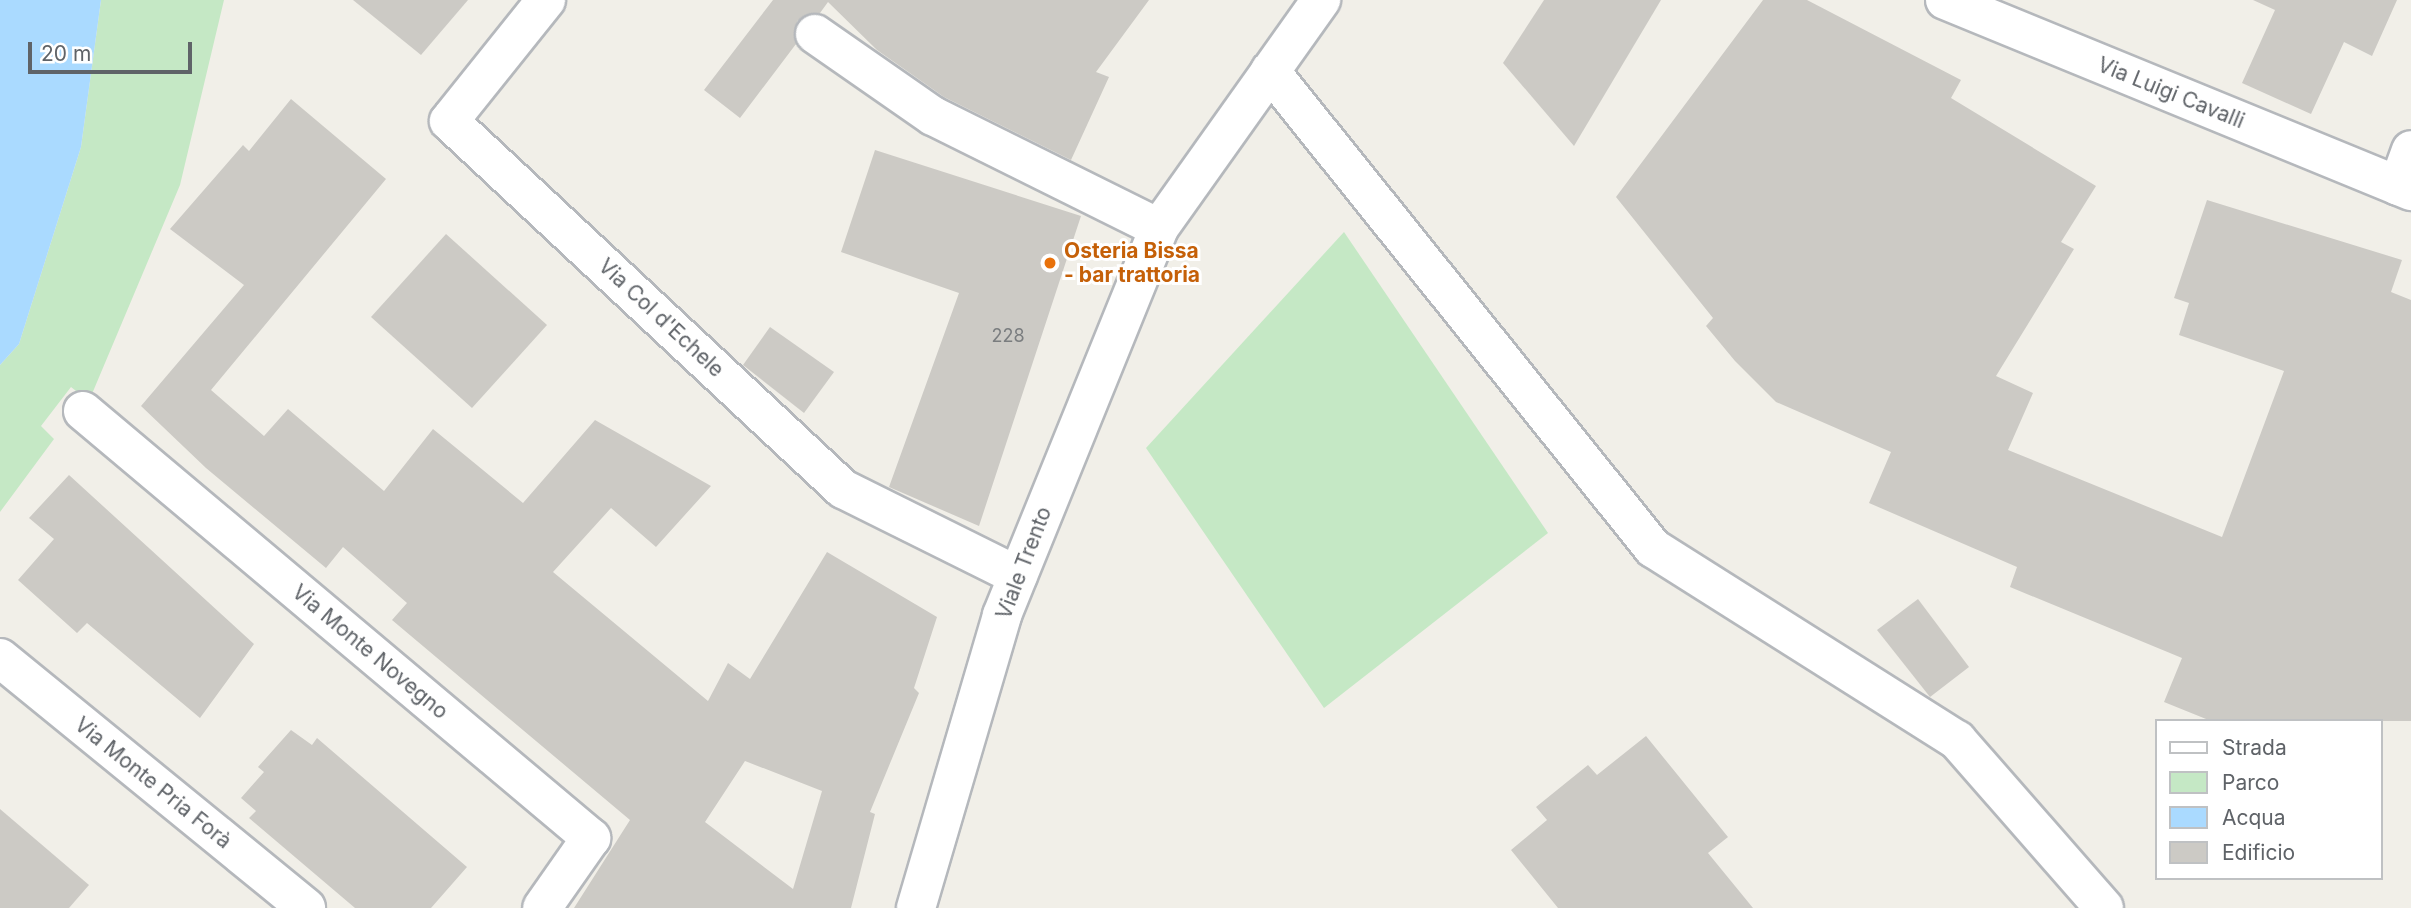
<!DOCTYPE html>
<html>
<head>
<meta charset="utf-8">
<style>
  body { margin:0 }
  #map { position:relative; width:2411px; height:908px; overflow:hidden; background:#f1efe8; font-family:Inter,sans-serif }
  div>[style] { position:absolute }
  .green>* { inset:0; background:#c5e8c5 }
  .water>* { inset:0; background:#aadaff }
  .building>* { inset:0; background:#cccac5 }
  .roads { filter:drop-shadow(2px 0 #b5b8bc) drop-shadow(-2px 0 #b5b8bc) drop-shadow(0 2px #b5b8bc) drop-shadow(0 -2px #b5b8bc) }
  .street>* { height:38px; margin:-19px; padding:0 19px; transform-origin:19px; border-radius:19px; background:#fff }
  .secondary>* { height:38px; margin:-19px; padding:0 19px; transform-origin:19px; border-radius:19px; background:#fff }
  .dots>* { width:19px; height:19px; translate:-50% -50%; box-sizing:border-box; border:4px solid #fff; border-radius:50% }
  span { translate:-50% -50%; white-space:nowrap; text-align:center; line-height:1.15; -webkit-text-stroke:6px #fff; paint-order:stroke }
  .number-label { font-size:18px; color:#7a7d7f }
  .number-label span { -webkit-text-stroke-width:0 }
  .street-label { font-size:21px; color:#5f6368 }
  .food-label { font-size:21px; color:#c56008; font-weight:700 }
  .left { translate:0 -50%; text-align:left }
  .legend { position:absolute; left:2155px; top:719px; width:228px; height:161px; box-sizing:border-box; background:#fff; border:2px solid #bfc1c3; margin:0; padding:9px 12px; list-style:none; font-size:21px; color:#5f6368 }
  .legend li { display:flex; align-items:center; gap:14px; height:35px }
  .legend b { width:35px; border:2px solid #bfc1c3 }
  .scale { position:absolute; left:28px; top:42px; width:164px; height:32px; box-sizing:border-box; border:4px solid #5f6368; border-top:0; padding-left:9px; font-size:21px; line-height:24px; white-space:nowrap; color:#5f6368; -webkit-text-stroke:5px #fff; paint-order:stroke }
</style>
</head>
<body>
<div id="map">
  <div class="green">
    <div style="clip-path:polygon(101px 0,224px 0,180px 185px,89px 401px,71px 387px,41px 426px,54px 439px,0 512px,0 365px,19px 344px,81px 147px)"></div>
    <div style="clip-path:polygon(1344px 232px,1548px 533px,1324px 708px,1146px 448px)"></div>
  </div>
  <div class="water">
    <div style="clip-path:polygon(0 0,101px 0,81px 147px,19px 344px,0 365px)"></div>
  </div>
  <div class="building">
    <div style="clip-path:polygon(353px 0,468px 0,421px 55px)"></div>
    <div style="clip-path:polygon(773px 0,1149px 0,1096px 72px,1109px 77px,1071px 160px,944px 97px,877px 50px,828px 2px,820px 13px,797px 21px,796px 44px,740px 118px,704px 90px)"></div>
    <div style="clip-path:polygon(1544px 0,1661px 0,1574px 146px,1503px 63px)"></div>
    <div style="clip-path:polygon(1763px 0,1807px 0,1961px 80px,1951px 98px,2096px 186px,2061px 242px,2074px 249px,1996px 376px,2033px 393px,2008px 450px,2222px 537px,2284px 371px,2179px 335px,2189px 303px,2174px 298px,2207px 200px,2402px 260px,2391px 292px,2411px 300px,2411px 721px,2211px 721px,2164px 702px,2182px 658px,2010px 587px,2017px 567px,1869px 503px,1891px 452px,1776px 402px,1735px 361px,1706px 326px,1713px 318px,1616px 197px)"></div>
    <div style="clip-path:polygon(2253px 0,2397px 0,2372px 56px,2344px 42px,2311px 114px,2242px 83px,2275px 10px)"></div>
    <div style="clip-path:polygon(evenodd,291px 99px,386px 179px,211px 390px,264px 436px,288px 409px,384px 491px,433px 429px,523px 503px,595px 420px,711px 486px,656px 547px,611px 508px,553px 572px,708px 701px,728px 663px,750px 679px,827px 552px,937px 617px,914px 688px,919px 693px,870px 812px,875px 814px,851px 908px,574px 908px,630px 820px,392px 620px,407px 603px,343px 547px,326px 568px,206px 468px,141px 406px,244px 285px,170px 229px,243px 145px,249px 151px,291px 99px,745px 761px,822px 791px,793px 889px,705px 822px,745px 761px)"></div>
    <div style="clip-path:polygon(875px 150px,1081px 216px,979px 526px,889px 487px,959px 293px,841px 252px)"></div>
    <div style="clip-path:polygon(446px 234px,547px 325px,472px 408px,371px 317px)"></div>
    <div style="clip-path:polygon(770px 327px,834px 372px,804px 413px,743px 365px)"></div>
    <div style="clip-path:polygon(69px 475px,254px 644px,200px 718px,87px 623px,77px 633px,18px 580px,54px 539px,29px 518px)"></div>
    <div style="clip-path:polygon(1918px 599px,1969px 667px,1930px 697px,1877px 630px)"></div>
    <div style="clip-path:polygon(291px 730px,312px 745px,317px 738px,467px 867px,431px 908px,355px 908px,249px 818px,256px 811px,241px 798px,264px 772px,258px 767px)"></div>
    <div style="clip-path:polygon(1646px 736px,1728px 837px,1708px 853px,1753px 908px,1558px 908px,1511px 850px,1547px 820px,1536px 807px,1588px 765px,1597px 775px)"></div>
    <div style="clip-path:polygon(0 809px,89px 885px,69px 908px,0 908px)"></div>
  </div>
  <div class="roads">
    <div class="street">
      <div style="left:546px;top:0;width:155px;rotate:128.7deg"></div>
      <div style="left:449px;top:121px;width:539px;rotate:43.05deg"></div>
      <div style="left:843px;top:489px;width:195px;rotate:26.4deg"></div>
      <div style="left:1945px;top:0;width:504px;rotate:22.29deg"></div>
      <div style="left:815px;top:34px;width:144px;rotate:34.8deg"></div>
      <div style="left:933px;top:116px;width:252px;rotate:26.4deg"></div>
      <div style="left:1270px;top:71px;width:612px;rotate:51.24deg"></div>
      <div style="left:1653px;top:548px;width:360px;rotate:32.3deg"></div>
      <div style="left:1957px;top:740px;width:223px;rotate:48.8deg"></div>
      <div style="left:2398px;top:186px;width:38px;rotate:-70deg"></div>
      <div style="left:83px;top:411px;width:664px;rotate:40.05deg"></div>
      <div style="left:591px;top:838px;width:85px;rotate:125deg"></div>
      <div style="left:0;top:658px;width:395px;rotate:39.2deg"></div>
    </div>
    <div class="secondary">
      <div style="left:916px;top:908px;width:305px;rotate:-73.6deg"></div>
      <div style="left:1002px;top:615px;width:418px;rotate:-67.9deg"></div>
      <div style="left:1159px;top:228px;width:280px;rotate:-54.6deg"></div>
    </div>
  </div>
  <div class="dots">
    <div style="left:1050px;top:263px;background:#e8710a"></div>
  </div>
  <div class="number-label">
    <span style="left:1008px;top:336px">228</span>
  </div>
  <div class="street-label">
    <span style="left:2171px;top:93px;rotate:22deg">Via Luigi Cavalli</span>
    <span style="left:661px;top:318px;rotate:43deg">Via Col d'Echele</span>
    <span style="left:1024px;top:563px;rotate:-69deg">Viale Trento</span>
    <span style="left:370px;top:652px;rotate:40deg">Via Monte Novegno</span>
    <span style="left:153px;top:783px;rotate:39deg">Via Monte Pria Forà</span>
  </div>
  <div class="food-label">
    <span class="left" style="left:1064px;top:263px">Osteria Bissa<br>- bar trattoria</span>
  </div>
  <ul class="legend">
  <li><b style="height:9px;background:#fff"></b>Strada</li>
  <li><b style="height:19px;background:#c5e8c5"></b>Parco</li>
  <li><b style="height:19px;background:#aadaff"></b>Acqua</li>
  <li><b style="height:19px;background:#cccac5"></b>Edificio</li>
  </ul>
  <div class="scale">20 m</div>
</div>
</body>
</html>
